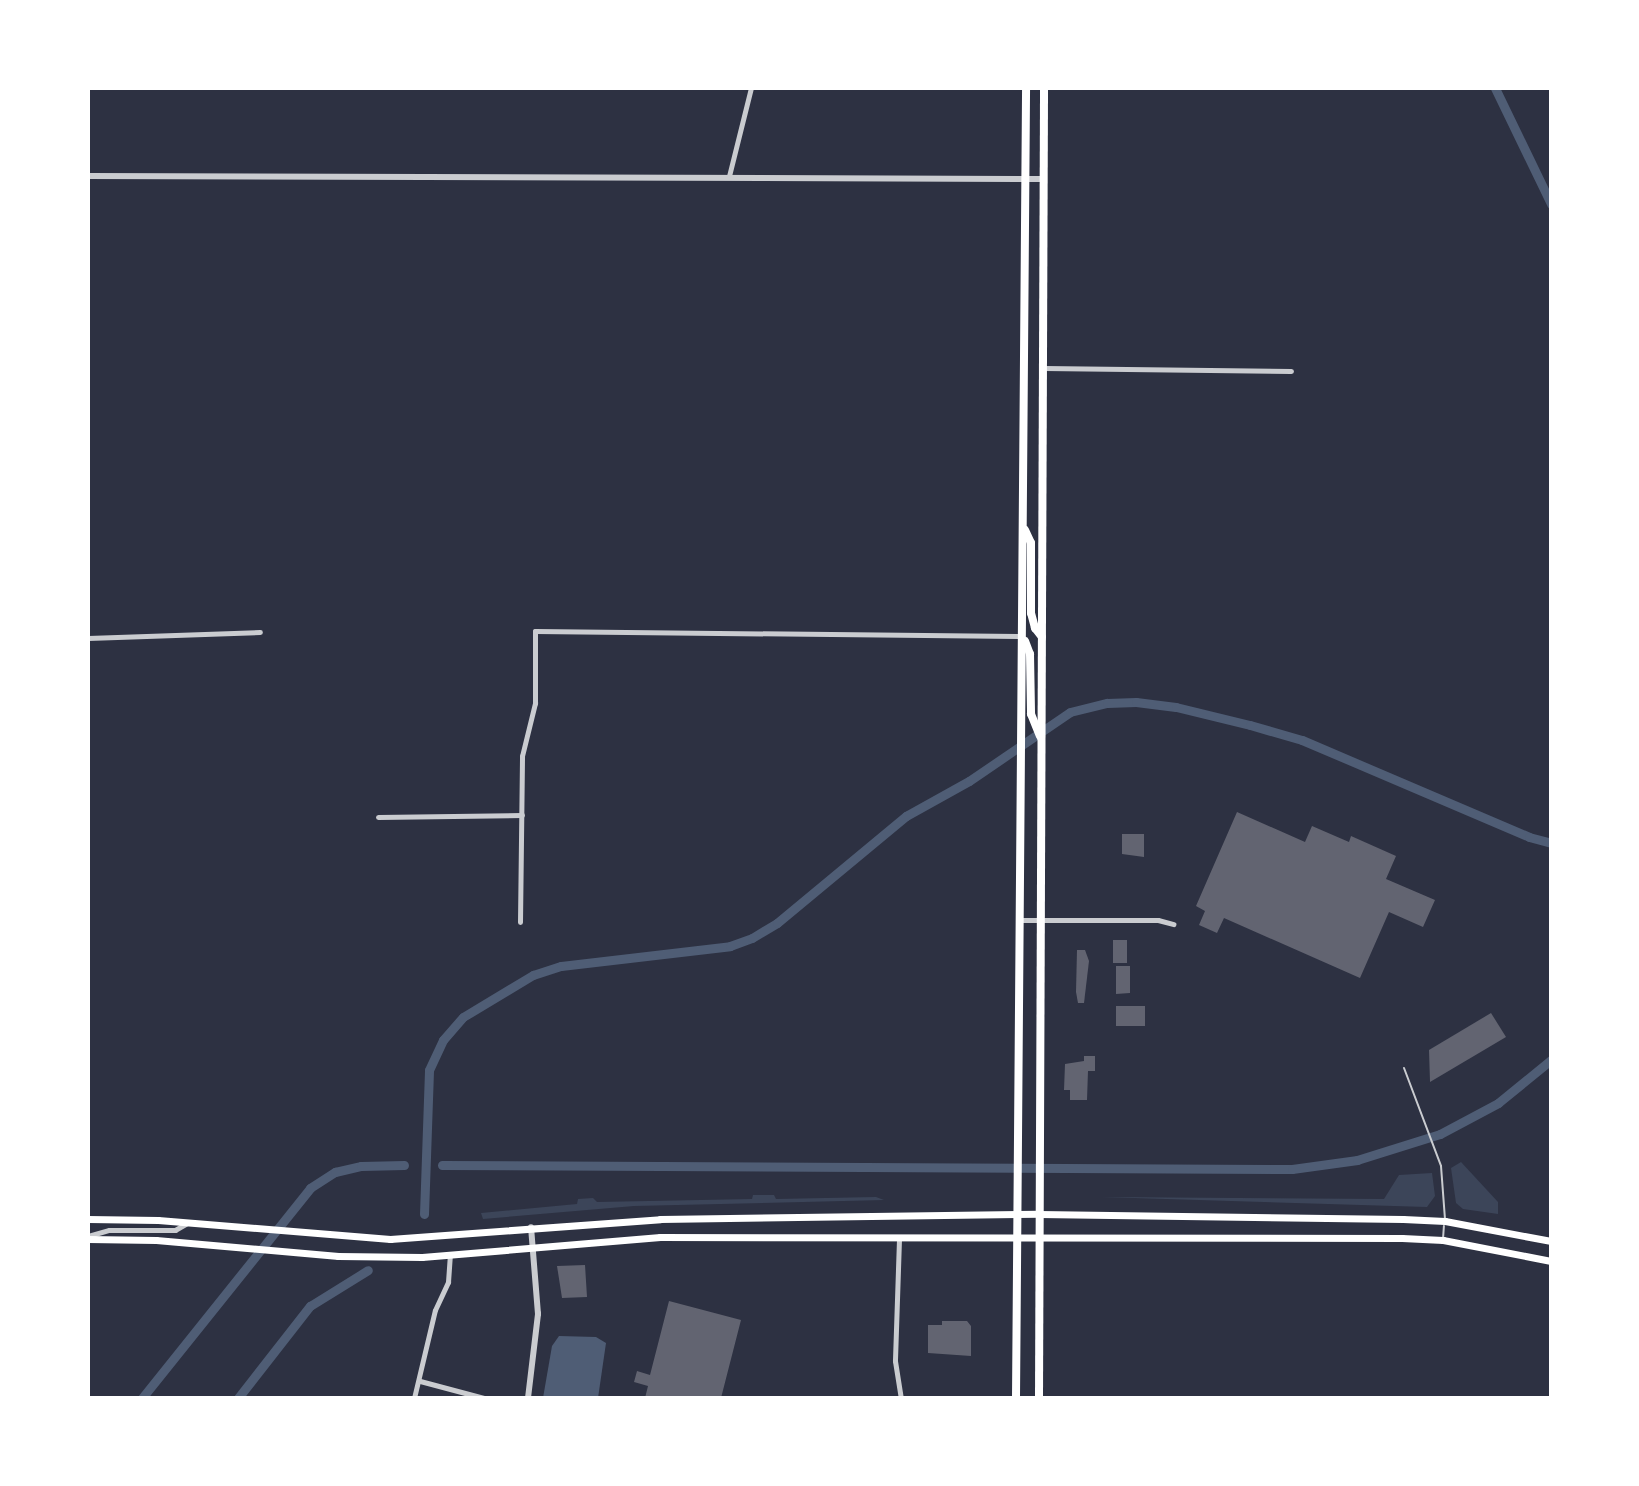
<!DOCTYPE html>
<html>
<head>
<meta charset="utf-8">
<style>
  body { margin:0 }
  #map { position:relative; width:1639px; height:1486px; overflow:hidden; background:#2d3142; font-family:"Space Grotesk",sans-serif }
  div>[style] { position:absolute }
  .green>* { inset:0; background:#3c4559 }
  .water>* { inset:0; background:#4f5d75 }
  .canal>* { height:9px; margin:-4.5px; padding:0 4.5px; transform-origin:4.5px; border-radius:4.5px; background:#4f5d75 }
  .building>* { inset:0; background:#626471 }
  .service>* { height:2px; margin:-1px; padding:0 1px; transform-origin:1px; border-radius:1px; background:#caccd0 }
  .minor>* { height:5px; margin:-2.5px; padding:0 2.5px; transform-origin:2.5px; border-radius:2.5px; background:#caccd0 }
  .tertiary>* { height:6px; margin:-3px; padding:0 3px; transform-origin:3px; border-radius:3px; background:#caccd0 }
  .secondary>* { height:7px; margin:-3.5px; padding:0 3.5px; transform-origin:3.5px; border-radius:3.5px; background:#fff }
  .primary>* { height:8px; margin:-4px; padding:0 4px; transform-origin:4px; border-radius:4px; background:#fff }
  span { translate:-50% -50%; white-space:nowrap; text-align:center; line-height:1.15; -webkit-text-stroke:7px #fff; paint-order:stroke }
  .frame { position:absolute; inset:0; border:90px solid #fff; pointer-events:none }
</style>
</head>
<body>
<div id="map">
  <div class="green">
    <div style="clip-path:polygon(1461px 1162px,1498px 1202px,1498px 1214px,1463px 1209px,1456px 1203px,1451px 1168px)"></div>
    <div style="clip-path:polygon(1432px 1173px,1435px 1196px,1427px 1207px,1101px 1197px,1384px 1199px,1399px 1175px)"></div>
    <div style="clip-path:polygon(753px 1195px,774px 1195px,776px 1199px,876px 1197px,884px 1200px,634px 1206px,483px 1219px,481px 1213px,577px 1204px,578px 1199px,593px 1198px,597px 1202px,752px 1199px)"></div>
  </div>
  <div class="water">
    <div style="clip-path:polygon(559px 1336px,596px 1337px,606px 1343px,598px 1398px,543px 1398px,552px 1346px)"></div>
  </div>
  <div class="canal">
    <div style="left:1495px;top:88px;width:129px;rotate:64.2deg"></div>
    <div style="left:442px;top:1165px;width:850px;rotate:0.27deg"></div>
    <div style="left:1292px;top:1169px;width:66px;rotate:-7.9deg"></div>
    <div style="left:1357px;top:1160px;width:87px;rotate:-17.4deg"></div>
    <div style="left:1440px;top:1134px;width:66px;rotate:-28.1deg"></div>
    <div style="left:1498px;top:1103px;width:68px;rotate:-39.1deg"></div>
    <div style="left:424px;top:1214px;width:144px;rotate:-88deg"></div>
    <div style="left:429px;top:1070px;width:33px;rotate:-65deg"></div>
    <div style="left:443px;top:1040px;width:30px;rotate:-49deg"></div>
    <div style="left:463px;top:1017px;width:82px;rotate:-31deg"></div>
    <div style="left:533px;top:975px;width:29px;rotate:-18deg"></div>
    <div style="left:561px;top:966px;width:170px;rotate:-6.7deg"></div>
    <div style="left:730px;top:946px;width:23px;rotate:-20deg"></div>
    <div style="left:752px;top:938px;width:29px;rotate:-31deg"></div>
    <div style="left:777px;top:923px;width:168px;rotate:-39.7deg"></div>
    <div style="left:906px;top:816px;width:72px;rotate:-29.1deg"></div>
    <div style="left:969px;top:781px;width:122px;rotate:-34.3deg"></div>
    <div style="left:1070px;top:712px;width:38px;rotate:-14deg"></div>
    <div style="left:1107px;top:703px;width:29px;rotate:-2deg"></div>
    <div style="left:1136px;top:702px;width:40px;rotate:7.1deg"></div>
    <div style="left:1176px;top:707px;width:76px;rotate:13.7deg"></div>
    <div style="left:1250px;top:725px;width:54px;rotate:16.1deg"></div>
    <div style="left:1302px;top:740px;width:247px;rotate:23.1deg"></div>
    <div style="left:1529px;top:837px;width:23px;rotate:15deg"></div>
    <div style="left:142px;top:1398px;width:269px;rotate:-51.3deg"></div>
    <div style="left:310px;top:1188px;width:30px;rotate:-33deg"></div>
    <div style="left:335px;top:1172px;width:27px;rotate:-13deg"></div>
    <div style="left:361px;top:1166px;width:43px;rotate:-1.3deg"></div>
    <div style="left:238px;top:1398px;width:117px;rotate:-52deg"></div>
    <div style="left:310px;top:1306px;width:68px;rotate:-31.8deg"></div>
  </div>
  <div class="building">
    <div style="clip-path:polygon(1237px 812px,1305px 842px,1312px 826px,1349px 842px,1351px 836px,1396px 856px,1386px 879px,1435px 900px,1423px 927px,1389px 912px,1360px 978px,1224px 918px,1217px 933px,1199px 925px,1205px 911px,1196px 906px)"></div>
    <div style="clip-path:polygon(1122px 834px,1144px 834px,1144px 857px,1122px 854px)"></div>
    <div style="clip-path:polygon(1113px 940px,1127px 940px,1127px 963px,1113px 963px)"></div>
    <div style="clip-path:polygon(1077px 950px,1085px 950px,1089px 961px,1084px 1003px,1078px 1003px,1076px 992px)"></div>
    <div style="clip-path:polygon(1116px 966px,1130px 966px,1130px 993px,1116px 994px)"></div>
    <div style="clip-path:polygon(1116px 1006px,1145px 1006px,1145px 1026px,1116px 1026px)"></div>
    <div style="clip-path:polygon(1491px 1013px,1506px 1037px,1430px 1082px,1429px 1050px)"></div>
    <div style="clip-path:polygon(1084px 1056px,1095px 1056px,1095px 1071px,1088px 1071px,1087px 1100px,1070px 1100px,1070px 1090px,1064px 1090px,1065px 1064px,1084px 1061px)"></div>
    <div style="clip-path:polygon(585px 1265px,587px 1297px,562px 1298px,557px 1266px)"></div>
    <div style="clip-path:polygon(669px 1301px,741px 1320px,721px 1398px,645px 1398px,648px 1386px,634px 1382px,637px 1371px,650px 1375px)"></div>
    <div style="clip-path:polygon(942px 1321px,967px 1321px,971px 1326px,971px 1356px,928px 1353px,928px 1325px,942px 1325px)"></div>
  </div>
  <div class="service">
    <div style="left:1404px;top:1068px;width:105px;rotate:69.3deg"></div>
    <div style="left:1441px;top:1166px;width:53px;rotate:85.7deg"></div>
    <div style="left:1443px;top:1239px;width:13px;rotate:-86deg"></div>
  </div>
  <div class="minor">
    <div style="left:729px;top:176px;width:91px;rotate:-76deg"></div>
    <div style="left:1044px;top:368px;width:247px;rotate:0.7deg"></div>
    <div style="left:88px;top:638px;width:172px;rotate:-2deg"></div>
    <div style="left:378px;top:817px;width:144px;rotate:-0.8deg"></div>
    <div style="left:1021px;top:920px;width:137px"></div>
    <div style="left:1158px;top:920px;width:16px;rotate:15deg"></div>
    <div style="left:520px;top:922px;width:166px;rotate:-89.3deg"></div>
    <div style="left:522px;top:756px;width:55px;rotate:-76.2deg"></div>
    <div style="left:535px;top:703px;width:72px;rotate:-90deg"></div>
    <div style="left:535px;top:631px;width:486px;rotate:0.6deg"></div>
    <div style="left:88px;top:1236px;width:22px;rotate:-16deg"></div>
    <div style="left:109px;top:1230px;width:66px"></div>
    <div style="left:175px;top:1230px;width:14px;rotate:-30deg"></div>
    <div style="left:899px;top:1239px;width:122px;rotate:91.9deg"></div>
    <div style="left:895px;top:1361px;width:37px;rotate:81deg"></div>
    <div style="left:420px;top:1381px;width:66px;rotate:14.9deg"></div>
    <div style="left:414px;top:1398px;width:90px;rotate:-76.6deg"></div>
    <div style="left:435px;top:1310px;width:31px;rotate:-65deg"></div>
    <div style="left:448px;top:1282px;width:27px;rotate:-86deg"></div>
  </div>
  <div class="tertiary">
    <div style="left:88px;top:176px;width:956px;rotate:0.18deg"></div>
    <div style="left:528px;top:1398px;width:85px;rotate:-83.2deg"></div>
    <div style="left:538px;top:1314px;width:87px;rotate:-94.6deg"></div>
  </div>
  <div class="secondary">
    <div style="left:88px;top:1219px;width:70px;rotate:0.8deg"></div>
    <div style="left:158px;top:1220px;width:233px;rotate:4.7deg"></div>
    <div style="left:390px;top:1239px;width:271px;rotate:-4.2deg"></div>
    <div style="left:660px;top:1219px;width:379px;rotate:-0.8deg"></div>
    <div style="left:1039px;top:1214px;width:364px;rotate:0.8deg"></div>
    <div style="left:1403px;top:1219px;width:42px;rotate:2.7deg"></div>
    <div style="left:1445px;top:1221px;width:108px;rotate:10.7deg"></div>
    <div style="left:88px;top:1239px;width:68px;rotate:0.8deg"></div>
    <div style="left:156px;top:1240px;width:183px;rotate:5deg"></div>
    <div style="left:338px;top:1256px;width:84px;rotate:0.7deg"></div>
    <div style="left:422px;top:1257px;width:239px;rotate:-4.8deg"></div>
    <div style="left:660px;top:1237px;width:742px;rotate:0.08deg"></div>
    <div style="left:1402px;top:1238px;width:41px;rotate:2.8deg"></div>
    <div style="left:1443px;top:1240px;width:110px;rotate:11deg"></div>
  </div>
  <div class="primary">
    <div style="left:1025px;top:530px;width:14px;rotate:65deg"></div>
    <div style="left:1031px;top:543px;width:70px;rotate:90deg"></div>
    <div style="left:1031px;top:613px;width:16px;rotate:75deg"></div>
    <div style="left:1035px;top:628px;width:11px;rotate:52deg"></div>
    <div style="left:1025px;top:641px;width:14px;rotate:69deg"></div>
    <div style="left:1030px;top:654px;width:60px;rotate:89deg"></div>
    <div style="left:1031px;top:714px;width:24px;rotate:68deg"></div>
    <div style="left:1016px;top:1398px;width:1310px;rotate:-89.56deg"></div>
    <div style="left:1039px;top:1398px;width:1310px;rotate:-89.78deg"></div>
  </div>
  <div class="frame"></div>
</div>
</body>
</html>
